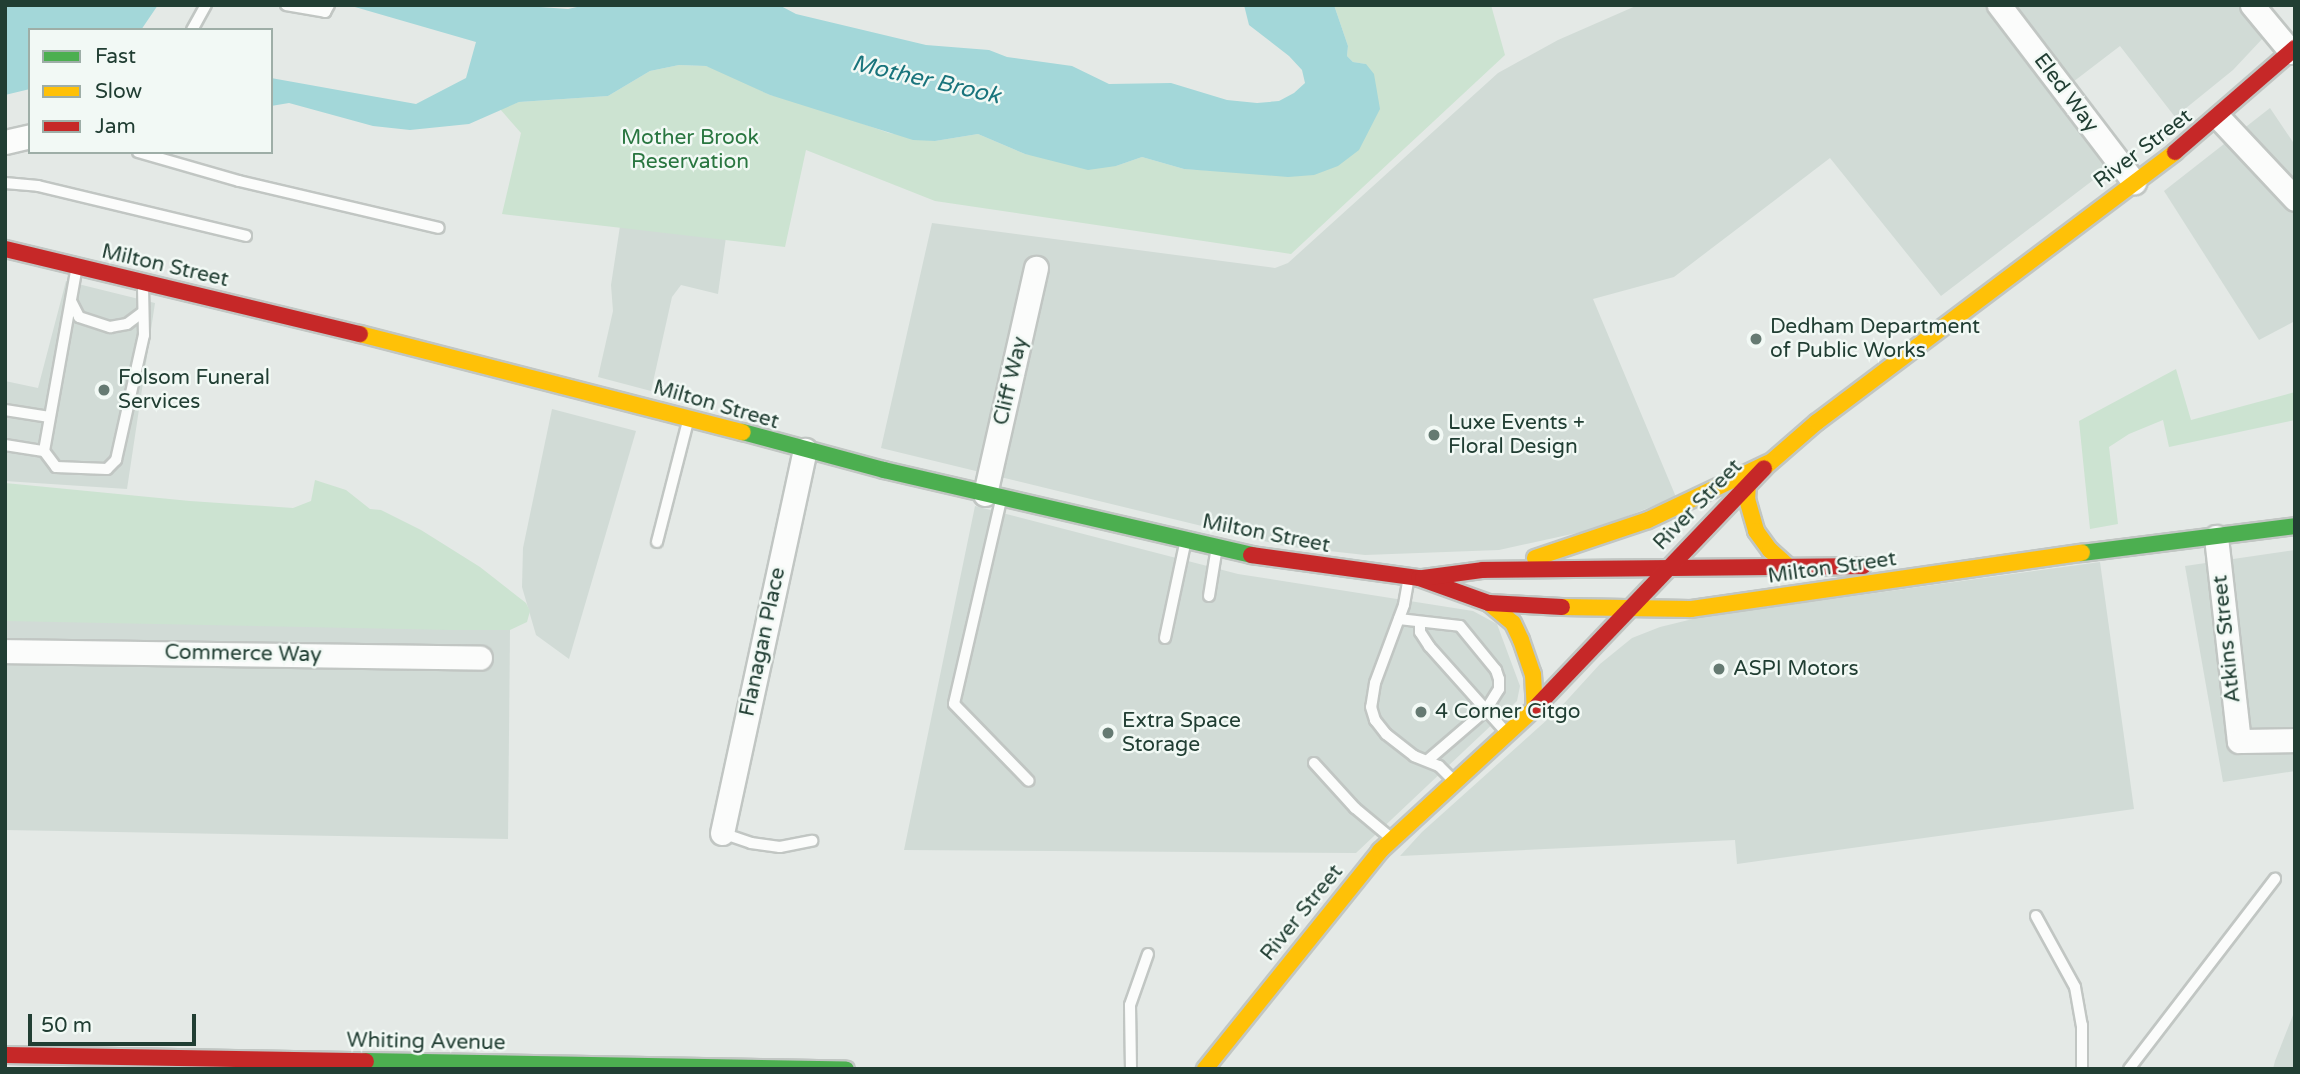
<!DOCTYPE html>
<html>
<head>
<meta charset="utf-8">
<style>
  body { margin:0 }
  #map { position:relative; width:2300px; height:1074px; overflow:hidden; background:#e4e9e6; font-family:"Varela Round",sans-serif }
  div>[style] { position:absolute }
  .built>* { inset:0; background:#d1dbd6 }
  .green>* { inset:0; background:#cce3d1 }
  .water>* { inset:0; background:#a3d7d9 }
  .roads { filter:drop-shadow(2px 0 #c1c6c3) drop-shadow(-2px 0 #c1c6c3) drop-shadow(0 2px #c1c6c3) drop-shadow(0 -2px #c1c6c3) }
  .lane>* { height:10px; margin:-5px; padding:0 5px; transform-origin:5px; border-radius:5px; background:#fbfcfb }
  .street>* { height:23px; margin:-11.5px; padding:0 11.5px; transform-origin:11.5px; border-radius:11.5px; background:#fbfcfb }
  .fast>* { height:16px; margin:-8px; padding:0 8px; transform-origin:8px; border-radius:8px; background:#4caf50 }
  .slow>* { height:16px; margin:-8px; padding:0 8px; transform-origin:8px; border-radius:8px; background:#ffc107 }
  .jam>* { height:16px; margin:-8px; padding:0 8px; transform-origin:8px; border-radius:8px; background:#c62828 }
  .dots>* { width:19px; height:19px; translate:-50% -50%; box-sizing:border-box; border:4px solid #f2f9f5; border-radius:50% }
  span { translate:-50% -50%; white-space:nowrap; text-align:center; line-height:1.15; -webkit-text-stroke:5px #f2f9f5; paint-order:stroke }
  .street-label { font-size:21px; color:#213e33 }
  .park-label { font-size:21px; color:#297640 }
  .poi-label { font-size:21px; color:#213e33 }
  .left { translate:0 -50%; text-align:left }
  .water-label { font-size:23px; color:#19747c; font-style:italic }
  .frame { position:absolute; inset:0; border:7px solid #213e33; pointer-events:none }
  .legend { position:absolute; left:28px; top:28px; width:245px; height:126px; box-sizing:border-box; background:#f2f9f5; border:2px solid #9eaea7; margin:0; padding:9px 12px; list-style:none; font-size:21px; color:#213e33 }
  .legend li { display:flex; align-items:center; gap:14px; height:35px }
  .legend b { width:35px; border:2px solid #9eaea7 }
  .scale { position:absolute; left:28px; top:1014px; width:168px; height:32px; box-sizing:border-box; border:4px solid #213e33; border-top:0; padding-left:9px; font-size:21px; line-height:24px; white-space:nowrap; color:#213e33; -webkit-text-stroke:5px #f2f9f5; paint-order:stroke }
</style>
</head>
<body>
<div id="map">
  <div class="built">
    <div style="clip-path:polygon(1638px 5px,2239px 5px,2264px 37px,2233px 70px,2175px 117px,2120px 46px,2069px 85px,2126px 155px,1941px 296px,1830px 158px,1674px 277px,1593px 299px,1676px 497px,1595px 529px,1499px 550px,1365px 555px,1284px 546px,881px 448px,932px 223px,1275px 268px,1288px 263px,1498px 73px,1558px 40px)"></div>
    <div style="clip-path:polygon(2270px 108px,2295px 145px,2295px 321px,2259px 340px,2164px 191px)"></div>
    <div style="clip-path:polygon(622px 213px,728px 223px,718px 294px,681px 285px,672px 297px,651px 391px,598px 377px,613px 311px,611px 285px)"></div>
    <div style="clip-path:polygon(66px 281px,155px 303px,127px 489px,5px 481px,5px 381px,38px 388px)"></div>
    <div style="clip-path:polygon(552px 409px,636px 431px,569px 659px,536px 635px,522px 587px,523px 548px)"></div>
    <div style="clip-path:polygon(975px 506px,1238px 574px,1473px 611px,1497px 624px,1520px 686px,1517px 701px,1356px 853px,904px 850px)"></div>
    <div style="clip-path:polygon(2295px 550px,2295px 771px,2223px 782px,2185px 566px)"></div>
    <div style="clip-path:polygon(2100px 562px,2134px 809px,1737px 864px,1735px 840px,1400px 856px,1422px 832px,1558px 710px,1600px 664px,1632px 638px,1660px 627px,1701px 617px)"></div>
    <div style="clip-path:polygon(5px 620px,510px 630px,508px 839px,5px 830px)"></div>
    <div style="clip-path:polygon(2295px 1010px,2295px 1069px,2273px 1069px,2275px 1061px)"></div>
  </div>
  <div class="green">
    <div style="clip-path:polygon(1334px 5px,1491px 5px,1505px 55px,1291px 254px,935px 201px,806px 150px,785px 247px,502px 214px,521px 133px,500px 109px,519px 102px,608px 96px,650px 71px,679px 65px,706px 66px,722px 71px,770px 95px,801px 102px,889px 133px,935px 141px,978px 134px,1025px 154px,1116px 166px,1142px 157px,1184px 169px,1259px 173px,1366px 64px,1353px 62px,1347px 56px,1348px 46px)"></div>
    <div style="clip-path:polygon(2176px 369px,2191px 420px,2295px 392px,2295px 420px,2169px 447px,2163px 420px,2129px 434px,2109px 447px,2118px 524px,2090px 529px,2079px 421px)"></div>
    <div style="clip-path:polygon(315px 480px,346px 490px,370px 509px,381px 510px,421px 530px,480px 567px,526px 603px,530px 611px,527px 622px,510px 630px,452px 630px,5px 621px,5px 483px,190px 501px,293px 508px,311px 501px)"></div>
  </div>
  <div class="water">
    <div style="clip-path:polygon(5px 5px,158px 5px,141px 30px,30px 30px,30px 89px,5px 95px)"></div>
    <div style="clip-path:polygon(348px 5px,511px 5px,568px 9px,586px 5px,779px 5px,796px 14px,926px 45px,989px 50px,1007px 57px,1072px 66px,1109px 84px,1171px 83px,1227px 100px,1257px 103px,1279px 101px,1294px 93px,1305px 83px,1302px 70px,1289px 56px,1249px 25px,1244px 5px,1334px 5px,1348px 46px,1347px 56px,1353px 62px,1366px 64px,1374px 74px,1380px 109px,1359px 150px,1338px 166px,1314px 175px,1288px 177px,1184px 169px,1142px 157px,1116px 166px,1088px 170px,1025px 154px,978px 134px,935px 141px,913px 140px,770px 95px,706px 66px,679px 65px,650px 71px,608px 96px,519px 102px,469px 124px,410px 130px,373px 126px,289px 103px,271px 106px,271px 78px,416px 104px,466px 78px,476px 42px)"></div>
  </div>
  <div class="roads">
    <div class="lane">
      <div style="left:286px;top:5px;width:40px;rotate:10deg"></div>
      <div style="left:325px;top:12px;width:8px;rotate:-60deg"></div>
      <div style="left:192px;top:30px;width:29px;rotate:-61deg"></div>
      <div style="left:138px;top:152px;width:105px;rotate:16deg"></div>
      <div style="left:239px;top:181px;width:205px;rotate:13.2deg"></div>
      <div style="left:5px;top:183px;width:33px;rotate:5deg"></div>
      <div style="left:38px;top:186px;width:214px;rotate:13.5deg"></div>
      <div style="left:71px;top:301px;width:18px;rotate:63deg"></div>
      <div style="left:79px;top:317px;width:33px;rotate:18deg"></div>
      <div style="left:110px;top:327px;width:17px;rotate:-10deg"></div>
      <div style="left:127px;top:324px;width:20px;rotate:-37deg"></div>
      <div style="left:5px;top:410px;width:45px;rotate:9deg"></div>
      <div style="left:5px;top:445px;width:39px;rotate:9deg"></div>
      <div style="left:44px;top:451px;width:20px;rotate:53deg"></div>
      <div style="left:56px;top:467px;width:51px;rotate:2.2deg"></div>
      <div style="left:107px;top:469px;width:13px;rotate:-45deg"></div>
      <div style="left:116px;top:460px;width:128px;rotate:-77.4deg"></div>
      <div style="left:144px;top:335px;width:46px;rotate:-91.2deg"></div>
      <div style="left:44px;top:451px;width:182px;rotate:-79.9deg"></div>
      <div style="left:1001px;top:500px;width:209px;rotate:103deg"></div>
      <div style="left:954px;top:704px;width:107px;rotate:45.8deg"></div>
      <div style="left:657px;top:542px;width:125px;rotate:-75.6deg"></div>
      <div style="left:1408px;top:582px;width:23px;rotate:100deg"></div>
      <div style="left:1404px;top:605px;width:83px;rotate:110.4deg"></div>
      <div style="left:1375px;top:683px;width:24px;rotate:99deg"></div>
      <div style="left:1371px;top:707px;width:14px;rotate:73deg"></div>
      <div style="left:1375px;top:720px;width:18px;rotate:52deg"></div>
      <div style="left:1386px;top:734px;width:36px;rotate:38deg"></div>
      <div style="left:1414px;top:756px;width:27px;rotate:22deg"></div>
      <div style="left:1439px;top:766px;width:21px;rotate:45deg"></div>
      <div style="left:1209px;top:596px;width:44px;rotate:-80.8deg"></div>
      <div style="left:1399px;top:619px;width:61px;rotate:6.5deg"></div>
      <div style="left:1460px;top:626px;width:57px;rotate:50.7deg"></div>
      <div style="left:1496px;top:670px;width:9px;rotate:72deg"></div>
      <div style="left:1499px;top:679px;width:10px;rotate:90deg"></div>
      <div style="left:1499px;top:689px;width:26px;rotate:122deg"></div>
      <div style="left:1485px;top:711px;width:75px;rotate:139.3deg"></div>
      <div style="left:1420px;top:622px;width:10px;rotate:90deg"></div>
      <div style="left:1420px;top:632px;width:17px;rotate:57deg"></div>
      <div style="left:1429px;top:646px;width:115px;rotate:48.2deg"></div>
      <div style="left:1165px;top:638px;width:96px;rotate:-78deg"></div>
      <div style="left:1314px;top:763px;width:61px;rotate:47.7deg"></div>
      <div style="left:1355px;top:808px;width:47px;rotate:39.8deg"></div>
      <div style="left:722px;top:833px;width:31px;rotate:19deg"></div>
      <div style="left:751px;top:843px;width:29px;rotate:8deg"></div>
      <div style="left:780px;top:847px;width:33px;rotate:-11deg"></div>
      <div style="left:2036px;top:916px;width:81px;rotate:61.2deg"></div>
      <div style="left:2075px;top:987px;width:39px;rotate:80deg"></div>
      <div style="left:2082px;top:1025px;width:44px;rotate:90deg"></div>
      <div style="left:1131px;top:1069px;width:64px;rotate:-90.9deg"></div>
      <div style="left:1130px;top:1005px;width:54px;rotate:-70.6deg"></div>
      <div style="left:2129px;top:1069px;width:240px;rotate:-52.5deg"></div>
    </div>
    <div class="street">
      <div style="left:1999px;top:5px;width:223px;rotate:52.7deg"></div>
      <div style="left:2252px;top:5px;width:61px;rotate:50.3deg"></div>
      <div style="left:2219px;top:118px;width:111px;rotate:46.8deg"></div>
      <div style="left:5px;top:142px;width:26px;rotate:-13deg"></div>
      <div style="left:985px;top:494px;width:232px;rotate:-77.3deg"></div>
      <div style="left:2216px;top:537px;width:205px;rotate:83.6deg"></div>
      <div style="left:2239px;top:741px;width:56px;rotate:-1deg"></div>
      <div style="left:5px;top:651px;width:475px;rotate:0.8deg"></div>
      <div style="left:722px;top:833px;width:392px;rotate:-77.8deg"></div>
    </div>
    <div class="fast">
      <div style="left:743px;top:432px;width:146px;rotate:15.1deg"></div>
      <div style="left:884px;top:470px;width:377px;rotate:13deg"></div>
      <div style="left:2082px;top:553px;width:215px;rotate:-7.2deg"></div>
      <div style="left:366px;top:1061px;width:480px;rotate:1deg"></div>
    </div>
    <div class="slow">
      <div style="left:360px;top:334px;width:395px;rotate:14.4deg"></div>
      <div style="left:1764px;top:468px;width:70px;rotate:-41deg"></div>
      <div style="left:1817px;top:422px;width:448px;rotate:-37deg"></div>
      <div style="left:1748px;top:482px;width:17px;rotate:93deg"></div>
      <div style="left:1747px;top:499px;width:33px;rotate:74deg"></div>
      <div style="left:1756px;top:531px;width:24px;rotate:54deg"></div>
      <div style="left:1770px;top:550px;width:25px;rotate:42deg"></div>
      <div style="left:1535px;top:558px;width:119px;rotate:-18.6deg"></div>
      <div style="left:1648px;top:520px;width:133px;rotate:-25.4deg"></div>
      <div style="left:1489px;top:603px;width:31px;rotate:40deg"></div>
      <div style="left:1513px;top:623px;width:19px;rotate:65deg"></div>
      <div style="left:1521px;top:640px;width:36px;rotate:71deg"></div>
      <div style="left:1533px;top:674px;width:34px;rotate:87deg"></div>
      <div style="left:1562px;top:607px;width:129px;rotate:0.9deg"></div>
      <div style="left:1691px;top:609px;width:395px;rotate:-8.2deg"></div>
      <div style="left:1205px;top:1069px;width:280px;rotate:-51.2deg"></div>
      <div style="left:1380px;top:851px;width:212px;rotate:-42.7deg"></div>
    </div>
    <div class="jam">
      <div style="left:2175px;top:152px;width:159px;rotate:-40.9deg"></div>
      <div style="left:5px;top:249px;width:365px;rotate:13.5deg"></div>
      <div style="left:1251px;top:555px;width:170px;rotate:7.8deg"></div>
      <div style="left:1419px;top:578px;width:74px;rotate:19.7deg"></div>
      <div style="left:1489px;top:603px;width:73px;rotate:3.1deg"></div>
      <div style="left:1423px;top:578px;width:61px;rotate:-7.6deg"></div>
      <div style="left:1483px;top:570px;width:380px;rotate:-0.6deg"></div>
      <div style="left:1536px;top:707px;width:330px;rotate:-46.3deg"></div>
      <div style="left:5px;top:1055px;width:361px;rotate:1deg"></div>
    </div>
  </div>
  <div class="dots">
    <div style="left:1756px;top:339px;background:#657a72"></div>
    <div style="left:104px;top:390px;background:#657a72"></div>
    <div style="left:1434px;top:435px;background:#657a72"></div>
    <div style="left:1719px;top:669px;background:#657a72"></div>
    <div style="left:1421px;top:712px;background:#657a72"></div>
    <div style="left:1108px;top:733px;background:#657a72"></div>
  </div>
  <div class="street-label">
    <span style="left:2066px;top:93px;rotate:53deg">Eled Way</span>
    <span style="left:2143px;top:149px;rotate:-37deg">River Street</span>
    <span style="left:165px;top:266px;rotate:13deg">Milton Street</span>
    <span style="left:1011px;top:381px;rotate:-77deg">Cliff Way</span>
    <span style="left:716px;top:405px;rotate:16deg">Milton Street</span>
    <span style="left:1698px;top:505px;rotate:-46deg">River Street</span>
    <span style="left:1266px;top:534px;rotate:11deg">Milton Street</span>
    <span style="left:1832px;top:568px;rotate:-8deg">Milton Street</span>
    <span style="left:2227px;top:639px;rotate:-96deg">Atkins Street</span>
    <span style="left:763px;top:642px;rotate:-78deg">Flanagan Place</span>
    <span style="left:243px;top:654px;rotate:1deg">Commerce Way</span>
    <span style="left:1302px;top:913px;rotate:-51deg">River Street</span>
    <span style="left:426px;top:1042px;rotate:1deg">Whiting Avenue</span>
  </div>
  <div class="park-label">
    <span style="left:690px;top:150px">Mother Brook<br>Reservation</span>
  </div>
  <div class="poi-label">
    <span class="left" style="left:1770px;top:339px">Dedham Department<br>of Public Works</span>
    <span class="left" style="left:118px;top:390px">Folsom Funeral<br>Services</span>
    <span class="left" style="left:1448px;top:435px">Luxe Events +<br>Floral Design</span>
    <span class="left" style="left:1733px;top:669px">ASPI Motors</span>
    <span class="left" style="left:1435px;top:712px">4 Corner Citgo</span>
    <span class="left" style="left:1122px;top:733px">Extra Space<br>Storage</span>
  </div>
  <div class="water-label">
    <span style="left:926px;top:80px;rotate:13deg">Mother Brook</span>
  </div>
  <div class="frame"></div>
  <ul class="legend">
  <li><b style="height:9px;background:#4caf50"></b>Fast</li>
  <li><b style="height:9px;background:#ffc107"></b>Slow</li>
  <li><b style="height:9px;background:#c62828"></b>Jam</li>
  </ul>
  <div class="scale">50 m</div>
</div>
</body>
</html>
